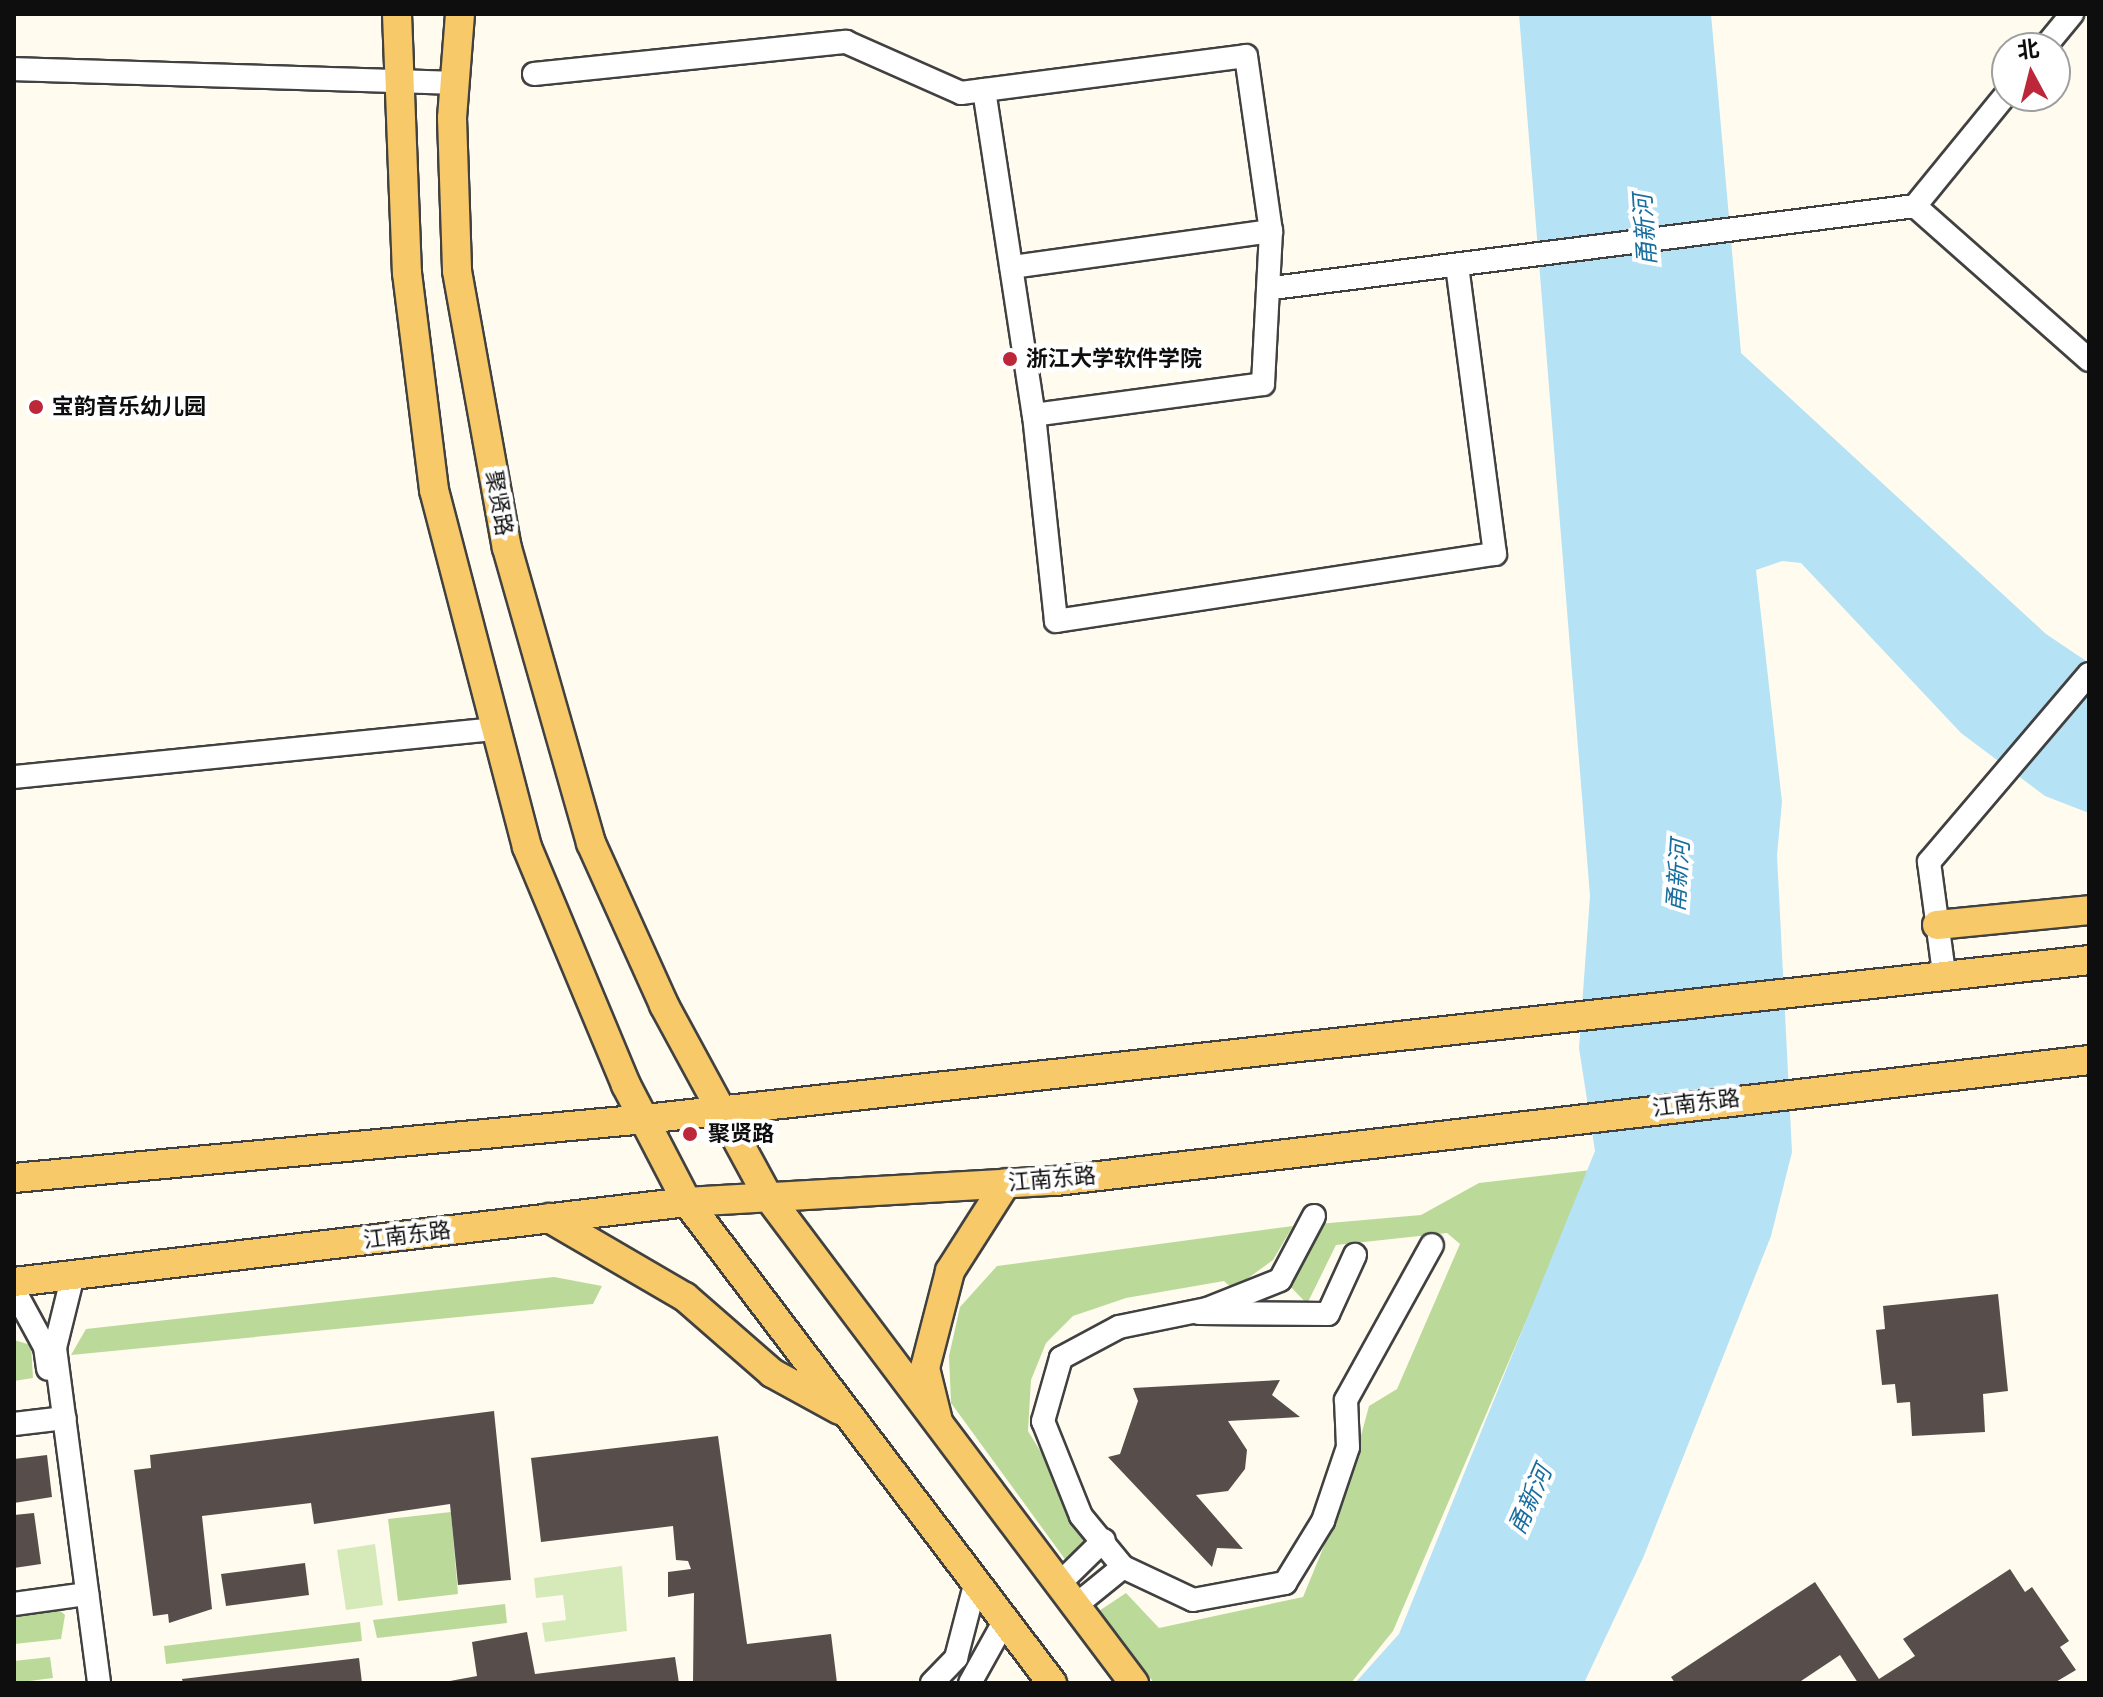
<!DOCTYPE html>
<html>
<head>
<meta charset="utf-8">
<style>
  body { margin:0 }
  #map { position:relative; width:2103px; height:1697px; overflow:hidden; background:#fffbef; font-family:"Crimson Pro","Noto Sans SC",serif }
  div>[style] { position:absolute }
  .green>* { inset:0; background:#d6e9b9 }
  .forest>* { inset:0; background:#bbda99 }
  .water>* { inset:0; background:#b5e2f5 }
  .building>* { inset:0; background:#574e4b }
  .roads { filter:drop-shadow(2px 0 #414141) drop-shadow(-2px 0 #414141) drop-shadow(0 2px #414141) drop-shadow(0 -2px #414141) }
  .minor>* { height:22px; margin:-11px; padding:0 11px; transform-origin:11px; border-radius:11px; background:#fff }
  .major>* { height:28px; margin:-14px; padding:0 14px; transform-origin:14px; border-radius:14px; background:#f7c968 }
  .dots>* { width:22px; height:22px; translate:-50% -50%; box-sizing:border-box; border:4px solid #fff; border-radius:50% }
  span { translate:-50% -50%; white-space:nowrap; text-align:center; line-height:1.15; -webkit-text-stroke:8px #fff; paint-order:stroke }
  .poi-label { font-size:22px; color:#0e0e0e; font-weight:700 }
  .left { translate:0 -50%; text-align:left }
  .street-label { font-size:22px; color:#0e0e0e }
  .water-label { font-size:24px; color:#186e9f; font-style:italic }
  .frame { position:absolute; inset:0; border:16px solid #0e0e0e; pointer-events:none }
  .north { position:absolute; left:1991px; top:32px; width:80px; height:80px; box-sizing:border-box; background:#fff; border:2px solid #9f9f9f; border-radius:50%; rotate:353deg; font-size:22px; font-weight:700; line-height:32px; text-align:center; color:#0e0e0e }
  .north::after { content:''; display:block; margin:auto; width:28px; height:36px; background:#bd273a; clip-path:polygon(50% 0,100% 100%,50% 72%,0 100%) }
</style>
</head>
<body>
<div id="map">
  <div class="green">
    <div style="clip-path:polygon(375px 1544px,383px 1605px,346px 1610px,337px 1550px)"></div>
    <div style="clip-path:polygon(622px 1566px,627px 1631px,545px 1642px,542px 1623px,566px 1620px,563px 1595px,536px 1598px,534px 1578px)"></div>
  </div>
  <div class="forest">
    <div style="clip-path:polygon(1591px 1170px,1393px 1631px,1351px 1683px,1154px 1683px,1099px 1611px,1126px 1593px,1159px 1628px,1303px 1597px,1345px 1495px,1369px 1406px,1397px 1389px,1460px 1244px,1447px 1233px,1336px 1245px,1307px 1304px,1289px 1285px,1318px 1224px,1421px 1215px,1479px 1183px)"></div>
    <div style="clip-path:polygon(1293px 1226px,1273px 1260px,1233px 1289px,1224px 1281px,1126px 1298px,1073px 1316px,1046px 1343px,1031px 1380px,1028px 1431px,1098px 1546px,1067px 1562px,951px 1403px,949px 1356px,960px 1307px,997px 1266px)"></div>
    <div style="clip-path:polygon(554px 1277px,602px 1286px,593px 1304px,71px 1355px,86px 1329px)"></div>
    <div style="clip-path:polygon(14px 1340px,31px 1345px,33px 1378px,14px 1381px)"></div>
    <div style="clip-path:polygon(451px 1512px,458px 1594px,398px 1601px,388px 1519px)"></div>
    <div style="clip-path:polygon(505px 1604px,507px 1623px,377px 1638px,373px 1620px)"></div>
    <div style="clip-path:polygon(57px 1608px,65px 1615px,61px 1639px,14px 1644px,14px 1613px)"></div>
    <div style="clip-path:polygon(360px 1622px,362px 1641px,166px 1664px,164px 1646px)"></div>
    <div style="clip-path:polygon(50px 1657px,53px 1678px,14px 1683px,14px 1661px)"></div>
  </div>
  <div class="water">
    <div style="clip-path:polygon(1519px 14px,1711px 14px,1741px 353px,2046px 634px,2089px 663px,2089px 813px,2045px 796px,1961px 733px,1801px 563px,1782px 561px,1756px 570px,1782px 802px,1777px 855px,1792px 1152px,1771px 1236px,1643px 1558px,1584px 1683px,1355px 1683px,1399px 1634px,1595px 1151px,1579px 1048px,1590px 896px)"></div>
  </div>
  <div class="building">
    <div style="clip-path:polygon(1998px 1294px,2008px 1391px,1983px 1394px,1985px 1432px,1912px 1436px,1910px 1402px,1897px 1403px,1895px 1384px,1882px 1385px,1876px 1330px,1885px 1329px,1883px 1306px)"></div>
    <div style="clip-path:polygon(1280px 1380px,1272px 1395px,1300px 1417px,1228px 1421px,1247px 1450px,1245px 1469px,1228px 1491px,1196px 1495px,1243px 1549px,1217px 1548px,1212px 1567px,1108px 1457px,1120px 1454px,1138px 1401px,1133px 1388px)"></div>
    <div style="clip-path:polygon(494px 1411px,511px 1580px,458px 1585px,450px 1504px,314px 1524px,311px 1503px,202px 1516px,212px 1609px,169px 1623px,168px 1614px,153px 1616px,134px 1470px,151px 1468px,150px 1455px)"></div>
    <div style="clip-path:polygon(718px 1436px,747px 1644px,831px 1634px,837px 1683px,693px 1682px,694px 1593px,668px 1597px,668px 1572px,691px 1569px,688px 1561px,676px 1560px,673px 1526px,541px 1542px,531px 1458px)"></div>
    <div style="clip-path:polygon(47px 1455px,52px 1497px,14px 1503px,14px 1459px)"></div>
    <div style="clip-path:polygon(34px 1513px,41px 1564px,14px 1568px,14px 1515px)"></div>
    <div style="clip-path:polygon(305px 1563px,309px 1595px,226px 1606px,221px 1574px)"></div>
    <div style="clip-path:polygon(2010px 1569px,2025px 1592px,2032px 1587px,2069px 1641px,2060px 1647px,2076px 1670px,2054px 1683px,1858px 1683px,1840px 1655px,1798px 1683px,1675px 1683px,1671px 1677px,1815px 1582px,1879px 1679px,1915px 1656px,1903px 1639px)"></div>
    <div style="clip-path:polygon(527px 1632px,535px 1674px,675px 1657px,679px 1683px,439px 1683px,477px 1676px,472px 1642px)"></div>
    <div style="clip-path:polygon(359px 1658px,362px 1683px,183px 1683px,182px 1679px)"></div>
  </div>
  <div class="roads">
    <div class="minor">
      <div style="left:2044px;top:48px;width:44px;rotate:-50.5deg"></div>
      <div style="left:14px;top:69px;width:441px;rotate:1.8deg"></div>
      <div style="left:534px;top:74px;width:314px;rotate:-5.9deg"></div>
      <div style="left:846px;top:42px;width:126px;rotate:23.9deg"></div>
      <div style="left:961px;top:93px;width:287px;rotate:-7.4deg"></div>
      <div style="left:1246px;top:56px;width:177px;rotate:81.9deg"></div>
      <div style="left:1271px;top:231px;width:262px;rotate:172.1deg"></div>
      <div style="left:984px;top:90px;width:329px;rotate:81.3deg"></div>
      <div style="left:1034px;top:415px;width:207px;rotate:83.9deg"></div>
      <div style="left:1056px;top:621px;width:444px;rotate:-8.7deg"></div>
      <div style="left:1495px;top:554px;width:291px;rotate:-97.5deg"></div>
      <div style="left:1915px;top:206px;width:232px;rotate:41.5deg"></div>
      <div style="left:1273px;top:288px;width:647px;rotate:-7.28deg"></div>
      <div style="left:1915px;top:206px;width:146px;rotate:-50.8deg"></div>
      <div style="left:1034px;top:415px;width:231px;rotate:-7.7deg"></div>
      <div style="left:1263px;top:384px;width:153px;rotate:-87deg"></div>
      <div style="left:14px;top:777px;width:481px;rotate:-5.7deg"></div>
      <div style="left:1944px;top:973px;width:112px;rotate:-97.7deg"></div>
      <div style="left:1929px;top:862px;width:247px;rotate:-49.6deg"></div>
      <div style="left:1314px;top:1216px;width:72px;rotate:118deg"></div>
      <div style="left:1280px;top:1280px;width:79px;rotate:158.3deg"></div>
      <div style="left:1207px;top:1309px;width:90px;rotate:168.4deg"></div>
      <div style="left:1119px;top:1327px;width:66px;rotate:151.9deg"></div>
      <div style="left:1061px;top:1358px;width:66px;rotate:105.9deg"></div>
      <div style="left:1043px;top:1421px;width:102px;rotate:68.2deg"></div>
      <div style="left:1081px;top:1516px;width:66px;rotate:50.5deg"></div>
      <div style="left:1123px;top:1567px;width:77px;rotate:25.2deg"></div>
      <div style="left:1193px;top:1600px;width:94px;rotate:-10.5deg"></div>
      <div style="left:1285px;top:1583px;width:73px;rotate:-58.5deg"></div>
      <div style="left:1323px;top:1521px;width:78px;rotate:-71.3deg"></div>
      <div style="left:1348px;top:1447px;width:47px;rotate:-92.4deg"></div>
      <div style="left:1346px;top:1400px;width:177px;rotate:-61deg"></div>
      <div style="left:73px;top:1275px;width:75px;rotate:103.9deg"></div>
      <div style="left:55px;top:1348px;width:338px;rotate:82.5deg"></div>
      <div style="left:14px;top:1290px;width:65px;rotate:61.5deg"></div>
      <div style="left:45px;top:1347px;width:22px;rotate:82deg"></div>
      <div style="left:1199px;top:1313px;width:129px;rotate:0.4deg"></div>
      <div style="left:1328px;top:1314px;width:65px;rotate:-65.4deg"></div>
      <div style="left:14px;top:1424px;width:51px;rotate:-6.7deg"></div>
      <div style="left:1058px;top:1585px;width:64px;rotate:-44.4deg"></div>
      <div style="left:14px;top:1604px;width:74px;rotate:-7.8deg"></div>
      <div style="left:1075px;top:1606px;width:62px;rotate:-39.1deg"></div>
      <div style="left:932px;top:1683px;width:35px;rotate:-46deg"></div>
      <div style="left:956px;top:1658px;width:80px;rotate:-75.4deg"></div>
      <div style="left:970px;top:1683px;width:72px;rotate:-60.9deg"></div>
    </div>
    <div class="major">
      <div style="left:397px;top:14px;width:259px;rotate:87.8deg"></div>
      <div style="left:407px;top:273px;width:219px;rotate:82.9deg"></div>
      <div style="left:434px;top:490px;width:369px;rotate:75.4deg"></div>
      <div style="left:527px;top:847px;width:258px;rotate:67.4deg"></div>
      <div style="left:626px;top:1085px;width:132px;rotate:62.5deg"></div>
      <div style="left:687px;top:1202px;width:604px;rotate:52.81deg"></div>
      <div style="left:460px;top:14px;width:104px;rotate:94.4deg"></div>
      <div style="left:452px;top:118px;width:153px;rotate:88.1deg"></div>
      <div style="left:457px;top:271px;width:281px;rotate:79.8deg"></div>
      <div style="left:507px;top:548px;width:307px;rotate:74.1deg"></div>
      <div style="left:591px;top:843px;width:178px;rotate:65.7deg"></div>
      <div style="left:664px;top:1005px;width:216px;rotate:61.5deg"></div>
      <div style="left:767px;top:1195px;width:611px;rotate:53.06deg"></div>
      <div style="left:1937px;top:925px;width:153px;rotate:-5.6deg"></div>
      <div style="left:14px;top:1178px;width:634px;rotate:-5.34deg"></div>
      <div style="left:645px;top:1119px;width:1453px;rotate:-6.28deg"></div>
      <div style="left:549px;top:1218px;width:157px;rotate:30.2deg"></div>
      <div style="left:685px;top:1297px;width:116px;rotate:41.1deg"></div>
      <div style="left:772px;top:1373px;width:77px;rotate:28.6deg"></div>
      <div style="left:14px;top:1282px;width:678px;rotate:-6.78deg"></div>
      <div style="left:687px;top:1202px;width:370px;rotate:-3.3deg"></div>
      <div style="left:1056px;top:1181px;width:1040px;rotate:-6.68deg"></div>
      <div style="left:938px;top:1421px;width:55px;rotate:-103.8deg"></div>
      <div style="left:925px;top:1368px;width:100px;rotate:-75.5deg"></div>
      <div style="left:950px;top:1271px;width:104px;rotate:-57.5deg"></div>
    </div>
  </div>
  <div class="dots">
    <div style="left:1010px;top:359px;background:#bd273a"></div>
    <div style="left:36px;top:407px;background:#bd273a"></div>
    <div style="left:690px;top:1134px;background:#bd273a"></div>
  </div>
  <div class="poi-label">
    <span class="left" style="left:1026px;top:359px">浙江大学软件学院</span>
    <span class="left" style="left:52px;top:407px">宝韵音乐幼儿园</span>
    <span class="left" style="left:708px;top:1134px">聚贤路</span>
  </div>
  <div class="street-label">
    <span style="left:499px;top:503px;rotate:80deg">聚贤路</span>
    <span style="left:1696px;top:1103px;rotate:-7deg">江南东路</span>
    <span style="left:1052px;top:1179px;rotate:-5deg">江南东路</span>
    <span style="left:407px;top:1235px;rotate:-7deg">江南东路</span>
  </div>
  <div class="water-label">
    <span style="left:1645px;top:230px;rotate:-94deg">甬新河</span>
    <span style="left:1678px;top:876px;rotate:-86deg">甬新河</span>
    <span style="left:1530px;top:1500px;rotate:-66deg">甬新河</span>
  </div>
  <div class="frame"></div>
  <div class="north">北</div>
</div>
</body>
</html>
